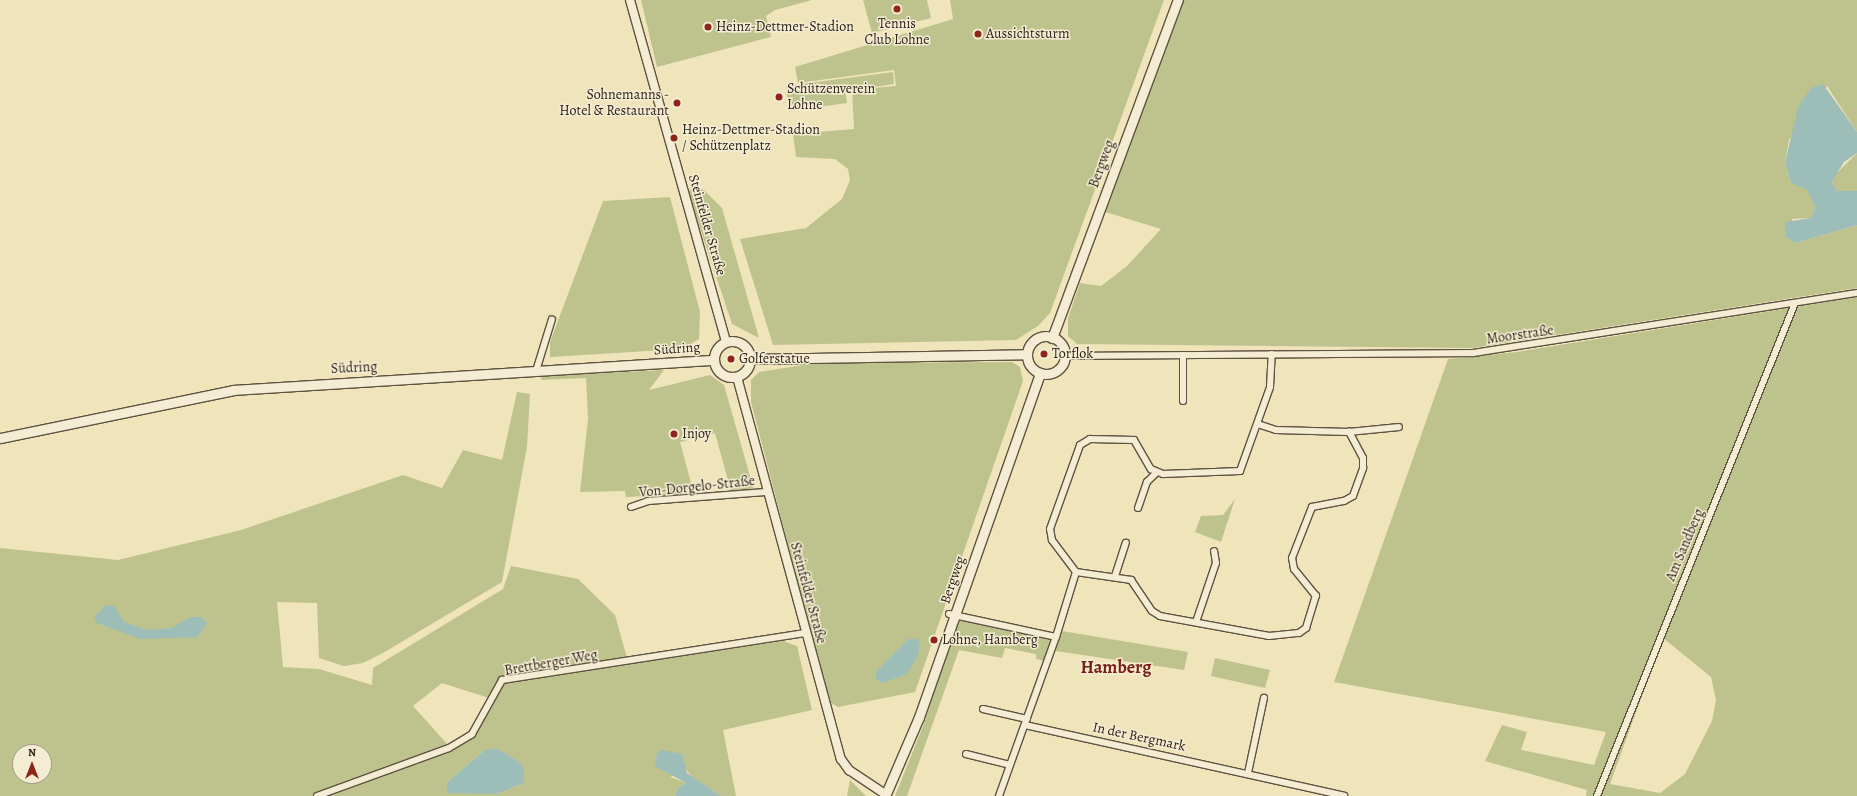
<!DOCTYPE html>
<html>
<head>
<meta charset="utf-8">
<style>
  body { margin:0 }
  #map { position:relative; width:1857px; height:796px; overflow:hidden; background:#f0e4bb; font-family:Alegreya,serif }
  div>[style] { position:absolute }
  .green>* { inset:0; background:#bec38d }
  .water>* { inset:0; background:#9cbdb8 }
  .roads { filter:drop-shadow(1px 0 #5e5241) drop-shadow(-1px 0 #5e5241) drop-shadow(0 1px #5e5241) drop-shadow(0 -1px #5e5241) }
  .minor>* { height:6px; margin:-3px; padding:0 3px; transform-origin:3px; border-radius:3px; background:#f5edd3 }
  .tertiary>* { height:8px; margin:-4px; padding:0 4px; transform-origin:4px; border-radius:4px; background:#f5edd3 }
  .secondary>* { height:9px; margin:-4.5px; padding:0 4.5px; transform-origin:4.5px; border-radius:4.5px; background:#f5edd3 }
  .secondary>.ring { margin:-4.5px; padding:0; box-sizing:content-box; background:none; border:9px solid #f5edd3; border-radius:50% }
  .dots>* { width:11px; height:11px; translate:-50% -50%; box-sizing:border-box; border:2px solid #f5edd3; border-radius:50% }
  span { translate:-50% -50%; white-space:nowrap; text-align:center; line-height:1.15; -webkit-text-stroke:3px #f5edd3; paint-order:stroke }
  .poi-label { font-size:14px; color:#2d2118 }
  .left { translate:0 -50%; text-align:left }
  .right { translate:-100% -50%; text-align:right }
  .street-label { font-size:14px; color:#2d2118 }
  .district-label { font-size:18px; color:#7a1f14; font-weight:700 }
  .north { position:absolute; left:12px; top:744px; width:40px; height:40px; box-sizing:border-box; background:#f5edd3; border:1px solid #a59b88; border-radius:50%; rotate:0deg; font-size:11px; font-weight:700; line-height:16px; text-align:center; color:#2d2118 }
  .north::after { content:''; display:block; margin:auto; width:14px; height:18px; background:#8f2418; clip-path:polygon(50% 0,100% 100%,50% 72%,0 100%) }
</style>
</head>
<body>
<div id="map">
  <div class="green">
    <div style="clip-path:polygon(641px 0,812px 0,775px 10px,766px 16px,771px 37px,657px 67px)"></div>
    <div style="clip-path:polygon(863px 0,927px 0,931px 18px,872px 33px)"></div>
    <div style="clip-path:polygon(950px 0,1164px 0,1050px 313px,1038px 326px,1016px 340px,773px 345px,740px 239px,806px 228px,842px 199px,850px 180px,848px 169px,835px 159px,796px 157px,793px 134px,854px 129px,852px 90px,845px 91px,847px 103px,789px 111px,786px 86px,893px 72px,894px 84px,854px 90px,896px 86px,894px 70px,798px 83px,795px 67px,953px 19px)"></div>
    <div style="clip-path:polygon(1181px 0,1857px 0,1857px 132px,1827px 86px,1789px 140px,1785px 163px,1791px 183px,1807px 189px,1815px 207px,1811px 218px,1792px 219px,1796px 243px,1857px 225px,1857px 288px,1473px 348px,1077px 344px,1068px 336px,1068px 318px,1080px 283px,1101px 286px,1127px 266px,1161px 229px,1105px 212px)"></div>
    <div style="clip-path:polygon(1857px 153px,1857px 191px,1837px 191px,1832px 188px,1833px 177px)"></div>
    <div style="clip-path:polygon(693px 187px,704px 190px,722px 208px,759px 338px,732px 324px,688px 192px)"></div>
    <div style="clip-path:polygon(670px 197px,700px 312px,699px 339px,682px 349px,550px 357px,550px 342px,603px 201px)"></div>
    <div style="clip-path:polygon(evenodd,1857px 297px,1857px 796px,1586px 796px,1587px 790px,1485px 761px,1502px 725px,1527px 732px,1521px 750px,1594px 765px,1606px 732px,1334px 682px,1448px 359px,1517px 352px,1857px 297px,1663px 638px,1711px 677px,1716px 700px,1712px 721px,1685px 774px,1660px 793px,1610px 784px,1663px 638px)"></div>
    <div style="clip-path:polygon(1012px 362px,1020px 367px,1023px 381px,915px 692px,838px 707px,829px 702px,751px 402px,751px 380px,759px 372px,816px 363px)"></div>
    <div style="clip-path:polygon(664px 370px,649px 390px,710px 375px,724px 385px,754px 490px,731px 491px,715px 433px,680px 442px,694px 494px,626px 497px,625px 491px,580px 492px,588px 419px,586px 378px,541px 380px,542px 376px)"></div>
    <div style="clip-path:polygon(evenodd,517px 392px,530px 394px,527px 447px,502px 582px,383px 653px,363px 663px,344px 666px,319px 658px,317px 603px,277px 602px,283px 667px,319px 669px,372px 685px,373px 668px,503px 589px,511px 566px,578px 579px,615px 615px,627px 658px,499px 678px,489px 698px,442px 683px,413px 706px,448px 745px,414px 758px,416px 765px,474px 737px,504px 683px,783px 641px,797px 646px,812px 710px,723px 730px,736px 796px,721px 796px,692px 777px,684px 767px,684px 760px,671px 777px,686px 783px,678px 788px,675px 796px,0 796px,0 548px,118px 560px,241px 530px,403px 475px,442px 488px,463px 450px,502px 460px,517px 392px,496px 749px,518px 761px,524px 783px,497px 794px,446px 783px,485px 750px,496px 749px,517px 392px,20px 752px,44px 752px,44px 776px,20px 776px,20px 752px)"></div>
    <div style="clip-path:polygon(1235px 499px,1221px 542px,1195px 532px,1201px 516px,1223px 515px)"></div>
    <div style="clip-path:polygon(958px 620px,1057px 640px,1062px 631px,1188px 652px,1184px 670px,1049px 650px,1045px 661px,1036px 659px,1036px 654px,1005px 648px,1002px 658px,959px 650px,907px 796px,895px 796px,923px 726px)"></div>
    <div style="clip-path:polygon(1215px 658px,1270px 670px,1265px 688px,1211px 676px)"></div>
    <div style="clip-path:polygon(850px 780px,866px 796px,847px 796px)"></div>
  </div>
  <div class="water">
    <div style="clip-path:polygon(1823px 84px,1857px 132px,1857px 153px,1844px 162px,1832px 182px,1837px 191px,1857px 191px,1857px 225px,1796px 243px,1785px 236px,1785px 222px,1811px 218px,1815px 207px,1807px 190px,1791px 183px,1785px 163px,1798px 107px,1811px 88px)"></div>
    <div style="clip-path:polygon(106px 605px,114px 606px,124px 622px,148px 630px,172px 628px,191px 617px,201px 617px,207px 623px,197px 637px,141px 639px,97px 623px,94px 617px)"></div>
    <div style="clip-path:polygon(908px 639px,917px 639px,920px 644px,918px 655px,907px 674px,882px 683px,877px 680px,875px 673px)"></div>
    <div style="clip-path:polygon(496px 748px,518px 761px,524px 769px,524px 783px,497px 794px,448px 793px,446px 783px,485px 750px)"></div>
    <div style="clip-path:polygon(662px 750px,682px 754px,687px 773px,721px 796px,675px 796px,678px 788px,686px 783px,655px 766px,657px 753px)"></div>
  </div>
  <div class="roads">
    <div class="minor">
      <div style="left:1064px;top:356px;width:409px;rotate:-0.4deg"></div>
      <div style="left:1473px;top:353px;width:389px;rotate:-8.9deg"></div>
      <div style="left:536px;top:371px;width:54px;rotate:-72.9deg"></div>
      <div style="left:1183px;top:401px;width:46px;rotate:-90deg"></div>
      <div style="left:1349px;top:432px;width:50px;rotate:-5.7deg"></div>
      <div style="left:631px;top:507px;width:18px;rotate:-19deg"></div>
      <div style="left:648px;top:501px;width:118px;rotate:-4.4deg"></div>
      <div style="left:1138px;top:508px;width:28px;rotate:-71deg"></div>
      <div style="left:1147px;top:482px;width:13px;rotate:-45deg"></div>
      <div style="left:1076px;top:572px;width:56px;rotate:8.3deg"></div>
      <div style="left:1131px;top:580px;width:37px;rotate:56deg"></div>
      <div style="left:1152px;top:611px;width:9px;rotate:32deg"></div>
      <div style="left:1160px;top:616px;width:111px;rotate:10.4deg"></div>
      <div style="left:1269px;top:636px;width:30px;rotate:-6deg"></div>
      <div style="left:1299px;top:633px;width:9px;rotate:-36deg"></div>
      <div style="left:1306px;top:628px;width:34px;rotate:-73deg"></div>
      <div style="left:1316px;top:596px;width:35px;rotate:-129deg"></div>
      <div style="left:1294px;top:569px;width:11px;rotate:-100deg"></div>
      <div style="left:1292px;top:558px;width:55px;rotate:-68.6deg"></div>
      <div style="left:1312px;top:507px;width:33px;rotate:-11deg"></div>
      <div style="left:1344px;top:501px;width:10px;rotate:-29deg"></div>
      <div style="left:1353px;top:496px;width:30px;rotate:-70deg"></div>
      <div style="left:1363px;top:468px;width:10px;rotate:-90deg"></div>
      <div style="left:1363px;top:458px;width:30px;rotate:-118deg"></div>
      <div style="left:1349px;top:432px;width:73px;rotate:-178.4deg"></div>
      <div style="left:1276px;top:430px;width:19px;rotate:-162deg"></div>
      <div style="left:1115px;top:576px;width:35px;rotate:-72deg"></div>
      <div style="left:949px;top:614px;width:109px;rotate:12.1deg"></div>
      <div style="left:1056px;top:637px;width:68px;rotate:-72.9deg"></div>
      <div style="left:1076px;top:572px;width:40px;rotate:-127deg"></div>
      <div style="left:1052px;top:540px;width:11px;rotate:-100deg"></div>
      <div style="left:1050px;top:529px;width:89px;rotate:-70.3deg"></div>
      <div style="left:1080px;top:445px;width:12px;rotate:-31deg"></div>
      <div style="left:1090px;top:439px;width:44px;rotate:1.3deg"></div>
      <div style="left:1134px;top:440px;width:34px;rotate:60deg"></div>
      <div style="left:1151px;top:469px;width:13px;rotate:23deg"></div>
      <div style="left:1163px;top:474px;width:77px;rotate:-2.2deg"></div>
      <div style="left:1240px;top:471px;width:89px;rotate:-70.3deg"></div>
      <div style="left:1270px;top:387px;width:33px;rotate:-87deg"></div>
      <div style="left:1196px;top:622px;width:62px;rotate:-71.3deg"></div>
      <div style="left:1216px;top:563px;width:12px;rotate:-99deg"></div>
      <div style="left:983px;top:709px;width:45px;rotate:12.8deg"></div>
      <div style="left:1025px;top:725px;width:327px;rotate:12.5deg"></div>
      <div style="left:966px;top:754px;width:45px;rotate:14deg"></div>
      <div style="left:1248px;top:773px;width:77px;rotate:-78deg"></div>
      <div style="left:317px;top:796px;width:140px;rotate:-20deg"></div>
      <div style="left:449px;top:748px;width:27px;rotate:-31deg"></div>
      <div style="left:472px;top:734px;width:62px;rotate:-60.9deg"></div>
      <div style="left:502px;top:680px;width:307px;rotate:-8.8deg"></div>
      <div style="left:999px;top:796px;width:169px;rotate:-70.3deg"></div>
      <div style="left:1597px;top:796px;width:531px;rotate:-68.12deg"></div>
    </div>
    <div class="tertiary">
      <div style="left:630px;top:0;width:355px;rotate:74.3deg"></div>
      <div style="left:737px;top:377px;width:396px;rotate:74.8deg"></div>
      <div style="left:841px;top:759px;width:14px;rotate:54deg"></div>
      <div style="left:849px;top:770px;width:43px;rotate:33.7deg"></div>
    </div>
    <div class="secondary">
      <div class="ring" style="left:1027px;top:336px;width:29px;height:29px"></div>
      <div style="left:1052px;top:338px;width:361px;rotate:-69.6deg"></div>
      <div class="ring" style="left:714px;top:341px;width:27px;height:27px"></div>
      <div style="left:751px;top:359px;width:276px;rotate:-1deg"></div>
      <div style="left:0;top:438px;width:238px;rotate:-11.6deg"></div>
      <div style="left:233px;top:390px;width:482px;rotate:-3.6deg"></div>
      <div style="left:885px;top:796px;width:86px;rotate:-66.7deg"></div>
      <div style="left:919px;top:717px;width:365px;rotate:-70.6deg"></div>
    </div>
  </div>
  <div class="dots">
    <div style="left:897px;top:9px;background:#8f2418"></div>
    <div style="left:708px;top:27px;background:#8f2418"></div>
    <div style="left:978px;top:34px;background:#8f2418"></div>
    <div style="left:779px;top:97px;background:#8f2418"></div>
    <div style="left:677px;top:103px;background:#8f2418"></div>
    <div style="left:674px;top:138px;background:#8f2418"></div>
    <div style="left:1044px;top:354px;background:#8f2418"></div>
    <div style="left:731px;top:359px;background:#8f2418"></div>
    <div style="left:674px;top:434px;background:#8f2418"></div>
    <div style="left:934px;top:640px;background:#8f2418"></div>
  </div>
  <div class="poi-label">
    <span style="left:897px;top:32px">Tennis<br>Club Lohne</span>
    <span class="left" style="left:716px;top:27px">Heinz-Dettmer-Stadion</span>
    <span class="left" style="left:986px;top:34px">Aussichtsturm</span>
    <span class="left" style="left:787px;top:97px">Schützenverein<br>Lohne</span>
    <span class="right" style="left:669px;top:103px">Sohnemanns -<br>Hotel &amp; Restaurant</span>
    <span class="left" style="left:682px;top:138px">Heinz-Dettmer-Stadion<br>/ Schützenplatz</span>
    <span class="left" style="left:1052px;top:354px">Torflok</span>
    <span class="left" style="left:739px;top:359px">Golferstatue</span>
    <span class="left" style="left:682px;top:434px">Injoy</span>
    <span class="left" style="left:942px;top:640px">Lohne, Hamberg</span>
  </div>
  <div class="street-label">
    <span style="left:1102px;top:164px;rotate:-70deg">Bergweg</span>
    <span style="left:707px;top:225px;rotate:74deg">Steinfelder Straße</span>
    <span style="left:1520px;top:335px;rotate:-8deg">Moorstraße</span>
    <span style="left:677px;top:349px;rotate:-4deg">Südring</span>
    <span style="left:354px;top:368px;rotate:-3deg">Südring</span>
    <span style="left:697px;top:487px;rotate:-6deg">Von-Dorgelo-Straße</span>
    <span style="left:1685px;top:545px;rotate:-67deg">Am Sandberg</span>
    <span style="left:953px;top:580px;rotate:-71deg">Bergweg</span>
    <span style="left:808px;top:593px;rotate:75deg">Steinfelder Straße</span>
    <span style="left:551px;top:663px;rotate:-10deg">Brettberger Weg</span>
    <span style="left:1139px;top:737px;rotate:12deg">In der Bergmark</span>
  </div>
  <div class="district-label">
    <span style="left:1116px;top:667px">Hamberg</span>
  </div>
  <div class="north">N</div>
</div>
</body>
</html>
